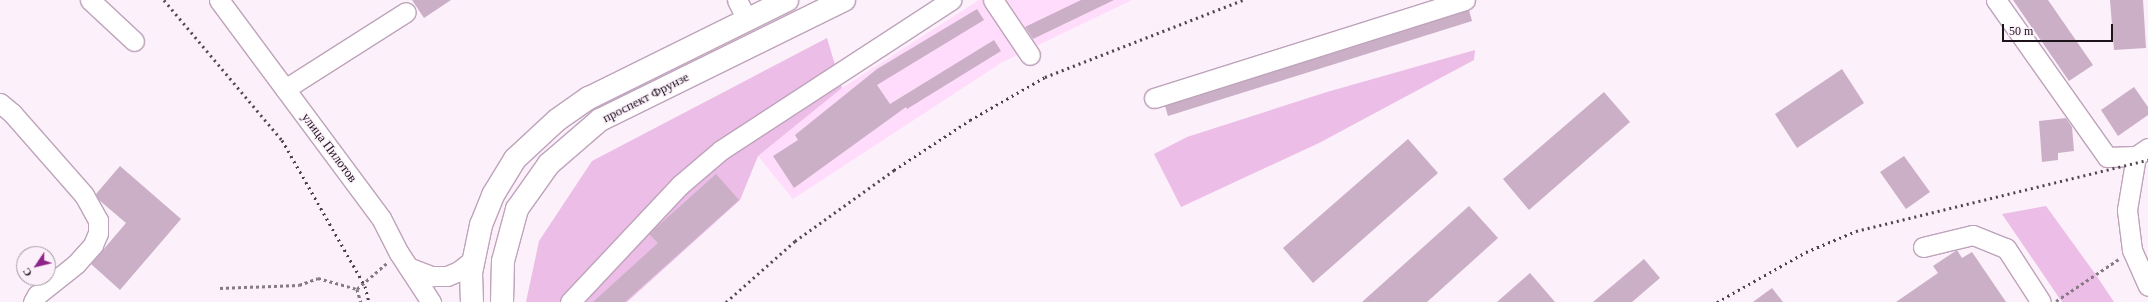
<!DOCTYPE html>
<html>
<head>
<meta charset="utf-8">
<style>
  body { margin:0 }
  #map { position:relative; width:2148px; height:302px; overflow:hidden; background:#fcf0fa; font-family:Georgia,serif }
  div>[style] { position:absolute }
  .built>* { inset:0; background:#ffdcfb }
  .green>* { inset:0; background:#ecbde7 }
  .building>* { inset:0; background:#caafc7 }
  .path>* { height:2.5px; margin-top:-1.25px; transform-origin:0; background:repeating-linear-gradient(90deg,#857b84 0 3px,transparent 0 6px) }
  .roads { filter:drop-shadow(1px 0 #bea3bb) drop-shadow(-1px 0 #bea3bb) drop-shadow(0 1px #bea3bb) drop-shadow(0 -1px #bea3bb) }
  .minor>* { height:19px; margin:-9.5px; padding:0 9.5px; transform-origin:9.5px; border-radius:9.5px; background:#fff }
  .major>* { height:22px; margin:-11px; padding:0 11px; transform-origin:11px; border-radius:11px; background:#fff }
  .rail>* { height:3px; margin-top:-1.5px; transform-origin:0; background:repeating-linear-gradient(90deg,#4c434b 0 2px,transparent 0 6px) }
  span { translate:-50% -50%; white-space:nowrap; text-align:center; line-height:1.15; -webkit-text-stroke:3px #fcf0fa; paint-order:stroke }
  .street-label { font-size:13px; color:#1c131b }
  .north { position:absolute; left:16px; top:246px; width:40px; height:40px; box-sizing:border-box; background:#fcf0fa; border:1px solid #a298a1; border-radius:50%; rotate:235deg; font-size:11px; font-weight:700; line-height:16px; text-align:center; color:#1c131b }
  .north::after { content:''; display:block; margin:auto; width:14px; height:18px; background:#8e2489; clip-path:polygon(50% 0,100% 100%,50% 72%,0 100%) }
  .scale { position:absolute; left:2002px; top:24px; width:111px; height:18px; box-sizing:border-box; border:2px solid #1c131b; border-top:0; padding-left:5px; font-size:12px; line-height:14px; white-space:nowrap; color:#1c131b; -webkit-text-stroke:3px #fcf0fa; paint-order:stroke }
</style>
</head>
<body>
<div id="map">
  <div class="built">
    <div style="clip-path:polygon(979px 0,1132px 0,1001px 63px,793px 199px,758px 156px,842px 88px)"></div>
  </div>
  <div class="green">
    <div style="clip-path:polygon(827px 38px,842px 88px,758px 156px,740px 200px,627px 302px,526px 302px,539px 241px,592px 161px)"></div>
    <div style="clip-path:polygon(1475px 50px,1474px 60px,1319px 143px,1181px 207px,1154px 154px,1187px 137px,1327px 92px)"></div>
    <div style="clip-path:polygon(2046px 206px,2096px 275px,2114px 302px,2062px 302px,2002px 214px)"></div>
  </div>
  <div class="building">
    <div style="clip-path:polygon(412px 0,451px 0,424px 18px)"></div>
    <div style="clip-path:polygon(1081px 0,1114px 0,1033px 39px,1025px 27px)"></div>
    <div style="clip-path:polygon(2013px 0,2048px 0,2093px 65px,2069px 81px)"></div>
    <div style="clip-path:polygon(2110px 0,2143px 0,2146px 48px,2114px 50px)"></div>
    <div style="clip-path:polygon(977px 9px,984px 20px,877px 85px,890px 104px,994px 40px,1001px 51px,907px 109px,906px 107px,794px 188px,773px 156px,798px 140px,795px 135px,877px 69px)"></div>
    <div style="clip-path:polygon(1469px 10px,1472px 21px,1168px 116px,1165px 106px)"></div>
    <div style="clip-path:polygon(1842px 69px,1864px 103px,1797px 148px,1775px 114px)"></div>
    <div style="clip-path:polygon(2134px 87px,2148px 107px,2148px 115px,2118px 136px,2101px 110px)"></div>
    <div style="clip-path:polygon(1604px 92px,1630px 122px,1529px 210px,1503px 179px)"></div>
    <div style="clip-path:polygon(2066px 118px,2072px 127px,2074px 151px,2058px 153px,2058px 160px,2042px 162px,2039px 121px)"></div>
    <div style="clip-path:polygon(1408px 139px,1438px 173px,1313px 283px,1283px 248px)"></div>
    <div style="clip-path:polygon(1904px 156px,1930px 192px,1906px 209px,1880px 172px)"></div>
    <div style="clip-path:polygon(120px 166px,181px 219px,120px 290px,91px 264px,126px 223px,99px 200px,96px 194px)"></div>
    <div style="clip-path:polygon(716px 174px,739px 200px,625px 302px,593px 302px,658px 243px,649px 234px)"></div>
    <div style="clip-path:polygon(1469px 206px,1498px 238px,1427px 302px,1362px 302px)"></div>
    <div style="clip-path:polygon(1957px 250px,1962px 258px,1972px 252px,2006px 302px,1896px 302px,1938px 273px,1933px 266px)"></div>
    <div style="clip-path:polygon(1644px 259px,1660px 278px,1632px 302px,1593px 302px)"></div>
    <div style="clip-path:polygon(1530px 273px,1555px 302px,1497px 302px)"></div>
    <div style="clip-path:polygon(1772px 288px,1783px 302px,1753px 302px)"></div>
  </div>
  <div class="path">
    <div style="left:220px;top:288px;width:79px;rotate:-2.2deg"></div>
    <div style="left:299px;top:285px;width:20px;rotate:-20deg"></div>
    <div style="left:318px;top:278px;width:41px;rotate:15.8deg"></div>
    <div style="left:357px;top:289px;width:40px;rotate:-41deg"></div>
    <div style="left:357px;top:289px;width:14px;rotate:73deg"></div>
    <div style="left:2056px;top:301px;width:76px;rotate:-33.7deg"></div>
  </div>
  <div class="roads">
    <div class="minor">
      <div style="left:90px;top:0;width:60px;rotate:43deg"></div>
      <div style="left:219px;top:0;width:272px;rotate:53.4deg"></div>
      <div style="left:381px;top:218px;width:39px;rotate:63deg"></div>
      <div style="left:399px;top:253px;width:59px;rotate:56.9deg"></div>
      <div style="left:737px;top:0;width:22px;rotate:63deg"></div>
      <div style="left:993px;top:0;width:66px;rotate:56.1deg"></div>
      <div style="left:1996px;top:0;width:192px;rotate:54.7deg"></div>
      <div style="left:2107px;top:157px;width:29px;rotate:-2deg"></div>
      <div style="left:285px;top:89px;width:143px;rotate:-32.5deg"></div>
      <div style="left:1154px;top:98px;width:326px;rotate:-17.5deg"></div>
      <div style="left:0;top:103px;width:16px;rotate:40deg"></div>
      <div style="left:12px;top:113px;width:109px;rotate:48.7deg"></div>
      <div style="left:84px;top:195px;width:29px;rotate:61deg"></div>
      <div style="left:98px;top:220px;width:13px;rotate:90deg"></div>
      <div style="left:98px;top:233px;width:13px;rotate:113deg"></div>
      <div style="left:93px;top:245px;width:25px;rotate:132deg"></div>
      <div style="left:76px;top:264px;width:50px;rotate:141.5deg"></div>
      <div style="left:37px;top:295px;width:8px;rotate:120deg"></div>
      <div style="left:2148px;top:148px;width:14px;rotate:146deg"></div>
      <div style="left:2136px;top:156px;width:55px;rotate:99.5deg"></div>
      <div style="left:2127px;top:210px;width:40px;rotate:82.9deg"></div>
      <div style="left:2132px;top:250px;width:39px;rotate:66deg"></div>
      <div style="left:1923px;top:247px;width:51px;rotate:-13.5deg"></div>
      <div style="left:1973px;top:235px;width:35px;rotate:22deg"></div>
      <div style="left:2006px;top:248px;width:64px;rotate:57.1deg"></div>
      <div style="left:408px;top:267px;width:26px;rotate:21deg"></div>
      <div style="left:432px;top:276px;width:15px"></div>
      <div style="left:447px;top:276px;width:13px;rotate:-23deg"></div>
      <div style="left:459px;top:271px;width:19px;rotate:-39deg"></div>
      <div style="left:570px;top:302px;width:161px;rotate:-46.8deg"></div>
      <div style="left:680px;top:185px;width:54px;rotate:-40.5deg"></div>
      <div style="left:721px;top:150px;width:275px;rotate:-33.1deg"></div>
    </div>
    <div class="major">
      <div style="left:472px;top:302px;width:29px;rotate:-92deg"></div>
      <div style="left:471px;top:273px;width:49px;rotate:-78.2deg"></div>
      <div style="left:481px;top:225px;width:32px;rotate:-68deg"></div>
      <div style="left:493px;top:195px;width:42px;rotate:-58.6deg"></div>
      <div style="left:515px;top:159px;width:57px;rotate:-42.9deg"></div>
      <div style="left:557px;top:120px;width:39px;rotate:-35deg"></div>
      <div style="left:589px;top:98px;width:221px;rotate:-26.3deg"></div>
      <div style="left:502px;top:302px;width:41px;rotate:-88.6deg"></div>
      <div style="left:503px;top:261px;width:54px;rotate:-74.9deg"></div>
      <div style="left:517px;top:209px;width:55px;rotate:-54.6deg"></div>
      <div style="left:549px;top:164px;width:67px;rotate:-40.8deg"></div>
      <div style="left:600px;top:120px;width:272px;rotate:-26.2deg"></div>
    </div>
  </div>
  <div class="rail">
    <div style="left:164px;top:0;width:183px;rotate:49.9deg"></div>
    <div style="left:282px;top:140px;width:168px;rotate:60.4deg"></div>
    <div style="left:365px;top:286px;width:16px;rotate:76deg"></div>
    <div style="left:726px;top:302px;width:92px;rotate:-41.5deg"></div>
    <div style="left:795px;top:241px;width:122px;rotate:-35.6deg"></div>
    <div style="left:894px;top:170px;width:91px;rotate:-33.3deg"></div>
    <div style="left:970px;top:120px;width:86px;rotate:-29.8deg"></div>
    <div style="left:1045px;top:77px;width:212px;rotate:-21.3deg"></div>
    <div style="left:1717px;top:302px;width:102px;rotate:-29.3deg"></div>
    <div style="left:1806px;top:252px;width:54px;rotate:-22.8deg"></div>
    <div style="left:1856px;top:231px;width:301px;rotate:-13.7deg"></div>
  </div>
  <div class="street-label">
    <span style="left:646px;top:98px;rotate:-27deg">проспект Фрунзе</span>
    <span style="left:329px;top:148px;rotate:53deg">улица Пилотов</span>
  </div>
  <div class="north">С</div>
  <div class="scale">50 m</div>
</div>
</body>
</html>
